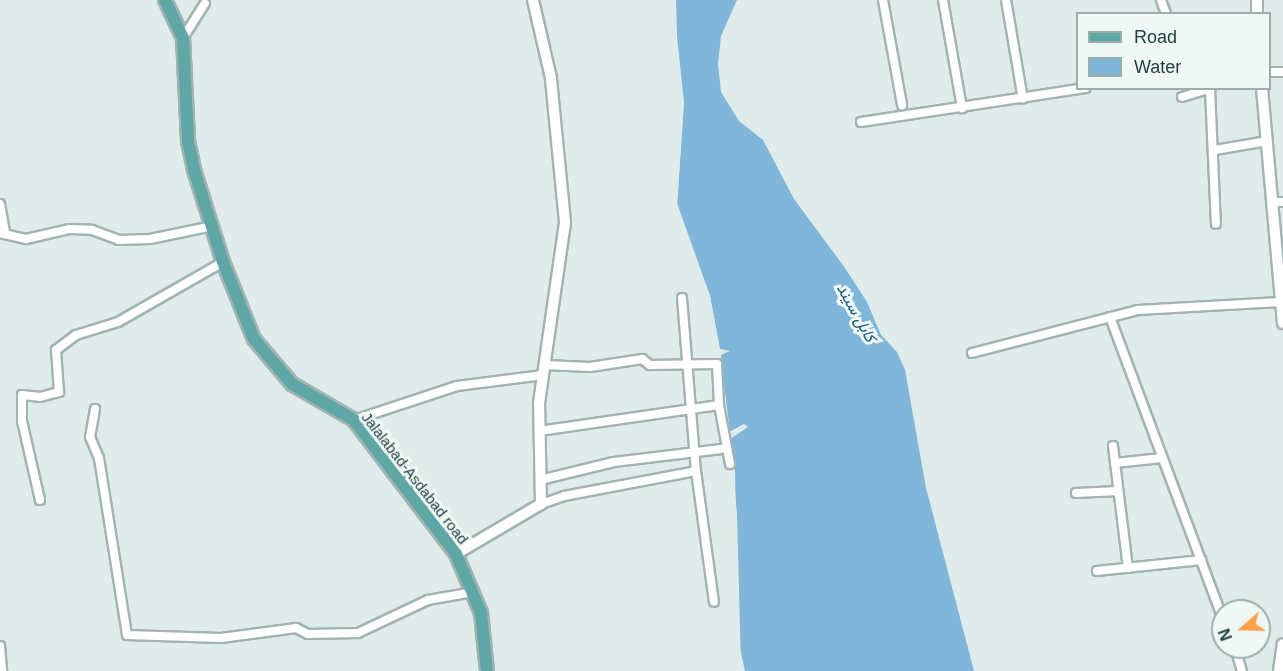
<!DOCTYPE html>
<html>
<head>
<meta charset="utf-8">
<style>
  body { margin:0 }
  #map { position:relative; width:1283px; height:671px; overflow:hidden; background:#dfece9; font-family:Helvetica,Vazirmatn,sans-serif }
  div>[style] { position:absolute }
  .water>* { inset:0; background:#7fb6d9 }
  .pier>* { inset:0; background:#dfece9 }
  .roads { filter:drop-shadow(2px 0 #a1b4b2) drop-shadow(-2px 0 #a1b4b2) drop-shadow(0 2px #a1b4b2) drop-shadow(0 -2px #a1b4b2) }
  .minor>* { height:8px; margin:-4px; padding:0 4px; transform-origin:4px; border-radius:4px; background:#fff }
  .tertiary>* { height:10px; margin:-5px; padding:0 5px; transform-origin:5px; border-radius:5px; background:#fff }
  .primary>* { height:12px; margin:-6px; padding:0 6px; transform-origin:6px; border-radius:6px; background:#5ea7a5 }
  span { translate:-50% -50%; white-space:nowrap; text-align:center; line-height:1.15; -webkit-text-stroke:6px #f0f8f6; paint-order:stroke }
  .street-label { font-size:15px; color:#1e3e3d }
  .water-label { font-size:16px; color:#115581; font-style:italic }
  .legend { position:absolute; left:1076px; top:12px; width:195px; height:78px; box-sizing:border-box; background:#f0f8f6; border:2px solid #9caeac; margin:0; padding:8px 10px; list-style:none; font-size:18px; color:#1e3e3d }
  .legend li { display:flex; align-items:center; gap:12px; height:30px }
  .legend b { width:30px; border:2px solid #9caeac }
  .north { position:absolute; left:1211px; top:599px; width:60px; height:60px; box-sizing:border-box; background:#f0f8f6; border:2px solid #9caeac; border-radius:50%; rotate:250deg; font-size:16px; font-weight:700; line-height:24px; text-align:center; color:#1e3e3d }
  .north::after { content:''; display:block; margin:auto; width:21px; height:27px; background:#ffa04a; clip-path:polygon(50% 0,100% 100%,50% 72%,0 100%) }
</style>
</head>
<body>
<div id="map">
  <div class="water">
    <div style="clip-path:polygon(676px 0,737px 0,721px 36px,718px 64px,721px 92px,739px 121px,763px 140px,794px 199px,845px 268px,867px 302px,881px 335px,897px 352px,905px 370px,926px 488px,974px 671px,745px 671px,738px 639px,735px 470px,719px 346px,710px 296px,677px 203px,684px 102px,678px 70px)"></div>
  </div>
  <div class="pier">
    <div style="clip-path:polygon(673px 0,684px 102px,677px 207px,710px 296px,720px 349px,730px 351px,721px 355px,729px 432px,744px 424px,748px 427px,730px 439px,737px 513px,741px 667px,735px 638px,733px 473px,712px 317px,674px 203px,681px 102px,675px 70px)"></div>
  </div>
  <div class="roads">
    <div class="minor">
      <div style="left:883px;top:0;width:107px;rotate:79.7deg"></div>
      <div style="left:943px;top:0;width:110px;rotate:80deg"></div>
      <div style="left:1006px;top:0;width:100px;rotate:80.3deg"></div>
      <div style="left:1161px;top:0;width:15px;rotate:70deg"></div>
      <div style="left:183px;top:38px;width:41px;rotate:-57.8deg"></div>
      <div style="left:1270px;top:72px;width:13px"></div>
      <div style="left:1210px;top:89px;width:135px;rotate:87.5deg"></div>
      <div style="left:1182px;top:97px;width:30px;rotate:-17deg"></div>
      <div style="left:861px;top:122px;width:227px;rotate:-8.6deg"></div>
      <div style="left:1215px;top:150px;width:53px;rotate:-9.8deg"></div>
      <div style="left:1272px;top:202px;width:11px"></div>
      <div style="left:0;top:204px;width:29px;rotate:80deg"></div>
      <div style="left:0;top:233px;width:27px;rotate:13deg"></div>
      <div style="left:26px;top:239px;width:44px;rotate:-13.1deg"></div>
      <div style="left:69px;top:229px;width:23px;rotate:2deg"></div>
      <div style="left:92px;top:230px;width:29px;rotate:20deg"></div>
      <div style="left:119px;top:240px;width:31px;rotate:-2deg"></div>
      <div style="left:150px;top:239px;width:64px;rotate:-11.7deg"></div>
      <div style="left:682px;top:298px;width:174px;rotate:85.4deg"></div>
      <div style="left:696px;top:471px;width:132px;rotate:82.2deg"></div>
      <div style="left:1110px;top:317px;width:322px;rotate:69.5deg"></div>
      <div style="left:972px;top:353px;width:171px;rotate:-14.5deg"></div>
      <div style="left:1138px;top:310px;width:142px;rotate:-3.2deg"></div>
      <div style="left:545px;top:365px;width:45px;rotate:2.5deg"></div>
      <div style="left:590px;top:367px;width:53px;rotate:-8.7deg"></div>
      <div style="left:642px;top:359px;width:10px;rotate:37deg"></div>
      <div style="left:650px;top:365px;width:67px;rotate:-0.9deg"></div>
      <div style="left:717px;top:364px;width:41px;rotate:87.2deg"></div>
      <div style="left:719px;top:405px;width:60px;rotate:79.4deg"></div>
      <div style="left:95px;top:409px;width:28px;rotate:100deg"></div>
      <div style="left:90px;top:437px;width:23px;rotate:67deg"></div>
      <div style="left:99px;top:458px;width:179px;rotate:81deg"></div>
      <div style="left:127px;top:635px;width:94px;rotate:1.8deg"></div>
      <div style="left:221px;top:638px;width:76px;rotate:-7.6deg"></div>
      <div style="left:296px;top:628px;width:13px;rotate:27deg"></div>
      <div style="left:308px;top:634px;width:50px;rotate:-1.1deg"></div>
      <div style="left:358px;top:633px;width:77px;rotate:-25.2deg"></div>
      <div style="left:428px;top:600px;width:47px;rotate:-9.9deg"></div>
      <div style="left:354px;top:420px;width:108px;rotate:-18.3deg"></div>
      <div style="left:457px;top:386px;width:87px;rotate:-7.3deg"></div>
      <div style="left:539px;top:431px;width:182px;rotate:-8.2deg"></div>
      <div style="left:1113px;top:446px;width:123px;rotate:83deg"></div>
      <div style="left:1115px;top:463px;width:47px;rotate:-6.1deg"></div>
      <div style="left:540px;top:480px;width:76px;rotate:-13.7deg"></div>
      <div style="left:614px;top:462px;width:108px;rotate:-6.9deg"></div>
      <div style="left:1076px;top:493px;width:42px;rotate:-2.7deg"></div>
      <div style="left:40px;top:500px;width:81px;rotate:-102.8deg"></div>
      <div style="left:22px;top:421px;width:26px;rotate:-90deg"></div>
      <div style="left:22px;top:395px;width:18px;rotate:6deg"></div>
      <div style="left:40px;top:397px;width:20px;rotate:-15deg"></div>
      <div style="left:59px;top:392px;width:42px;rotate:-94.1deg"></div>
      <div style="left:56px;top:350px;width:25px;rotate:-37deg"></div>
      <div style="left:76px;top:335px;width:44px;rotate:-17.2deg"></div>
      <div style="left:118px;top:322px;width:121px;rotate:-29.7deg"></div>
      <div style="left:541px;top:504px;width:24px;rotate:-19deg"></div>
      <div style="left:564px;top:496px;width:134px;rotate:-10.7deg"></div>
      <div style="left:1097px;top:571px;width:105px;rotate:-6deg"></div>
      <div style="left:0;top:646px;width:25px;rotate:85deg"></div>
      <div style="left:1235px;top:647px;width:25px;rotate:74deg"></div>
    </div>
    <div class="tertiary">
      <div style="left:1257px;top:14px;width:14px;rotate:-90deg"></div>
      <div style="left:1262px;top:88px;width:236px;rotate:84.9deg"></div>
      <div style="left:456px;top:554px;width:99px;rotate:-30.5deg"></div>
      <div style="left:541px;top:504px;width:101px;rotate:-91.1deg"></div>
      <div style="left:539px;top:403px;width:183px;rotate:-81.8deg"></div>
      <div style="left:565px;top:222px;width:145px;rotate:-95.6deg"></div>
      <div style="left:551px;top:78px;width:80px;rotate:-103deg"></div>
      <div style="left:1279px;top:671px;width:27px;rotate:-82deg"></div>
    </div>
    <div class="primary">
      <div style="left:165px;top:0;width:42px;rotate:64.7deg"></div>
      <div style="left:183px;top:38px;width:103px;rotate:87.2deg"></div>
      <div style="left:188px;top:141px;width:33px;rotate:78deg"></div>
      <div style="left:195px;top:173px;width:93px;rotate:72.5deg"></div>
      <div style="left:223px;top:262px;width:83px;rotate:68.1deg"></div>
      <div style="left:254px;top:339px;width:59px;rotate:49.8deg"></div>
      <div style="left:292px;top:384px;width:72px;rotate:30.1deg"></div>
      <div style="left:354px;top:420px;width:168px;rotate:52.7deg"></div>
      <div style="left:456px;top:554px;width:64px;rotate:67deg"></div>
      <div style="left:481px;top:613px;width:58px;rotate:84.1deg"></div>
    </div>
  </div>
  <div class="street-label">
    <span style="left:415px;top:478px;rotate:52deg">Jalalabad-Asdabad road</span>
  </div>
  <div class="water-label">
    <span style="left:856px;top:313px;rotate:61deg">کابل سيند</span>
  </div>
  <ul class="legend">
  <li><b style="height:8px;background:#5ea7a5"></b>Road</li>
  <li><b style="height:16px;background:#7fb6d9"></b>Water</li>
  </ul>
  <div class="north">N</div>
</div>
</body>
</html>
